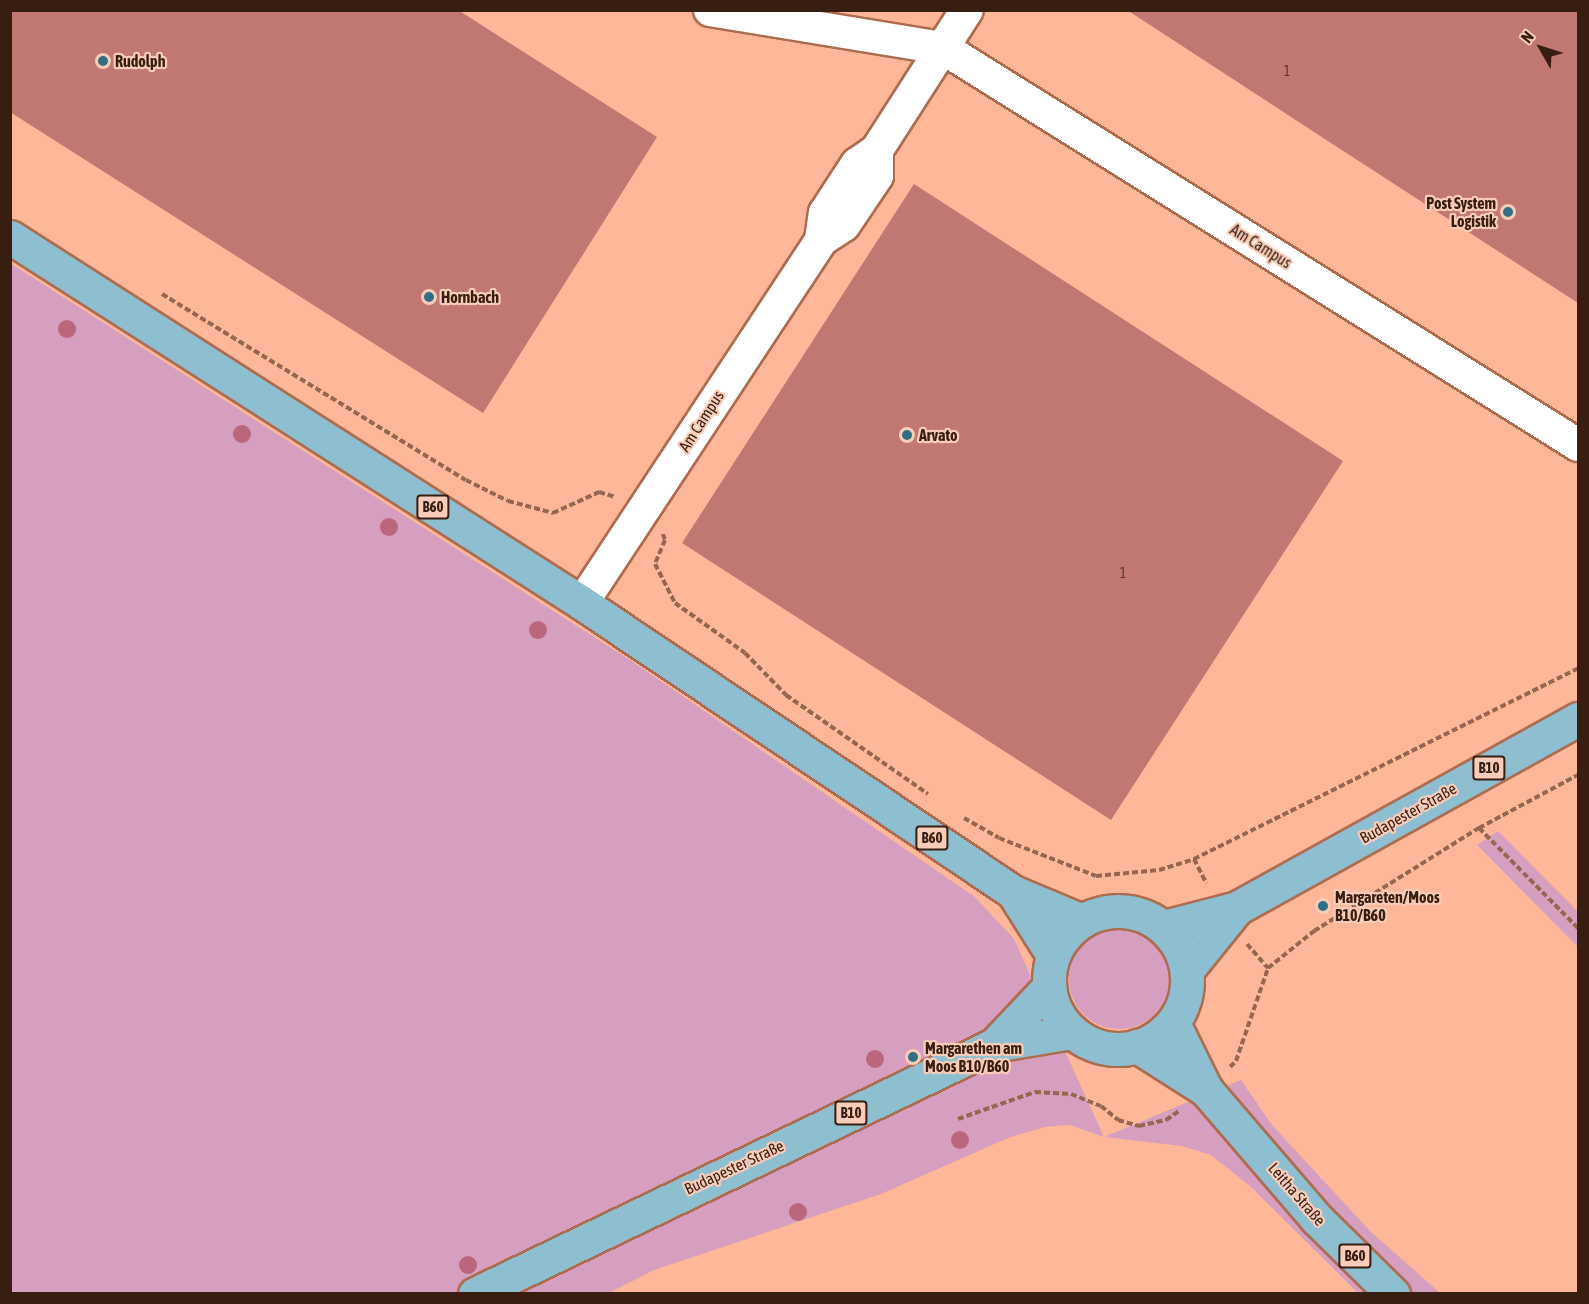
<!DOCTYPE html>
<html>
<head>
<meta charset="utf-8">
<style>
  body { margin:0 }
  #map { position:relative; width:1589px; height:1304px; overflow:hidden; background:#feb798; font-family:"Asap Condensed",sans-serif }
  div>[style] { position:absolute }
  .green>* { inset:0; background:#d79fbf }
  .round { border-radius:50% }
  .building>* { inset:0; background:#c17772 }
  .path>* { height:4px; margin-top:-2px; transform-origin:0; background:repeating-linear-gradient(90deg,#966651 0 6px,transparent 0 9px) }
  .roads { filter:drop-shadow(2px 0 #ad6c4f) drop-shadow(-2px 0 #ad6c4f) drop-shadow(0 2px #ad6c4f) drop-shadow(0 -2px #ad6c4f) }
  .street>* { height:32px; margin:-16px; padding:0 16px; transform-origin:16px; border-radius:16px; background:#fff }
  .primary>* { height:33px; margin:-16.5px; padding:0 16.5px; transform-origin:16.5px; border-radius:16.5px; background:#8ebfd1 }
  .primary>.ring { margin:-16.5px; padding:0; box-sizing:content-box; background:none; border:33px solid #8ebfd1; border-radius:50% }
  .trees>* { width:18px; height:18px; margin:-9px; border-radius:50%; background:#bb667c }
  .dots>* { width:16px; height:16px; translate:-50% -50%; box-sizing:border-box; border:3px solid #f8ccb9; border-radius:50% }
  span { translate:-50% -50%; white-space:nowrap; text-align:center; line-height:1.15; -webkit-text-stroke:4.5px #f8ccb9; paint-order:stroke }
  .number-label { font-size:14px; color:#5a3429 }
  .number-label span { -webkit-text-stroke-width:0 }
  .shield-label span { padding:2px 4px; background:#f8ccb9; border:2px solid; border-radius:4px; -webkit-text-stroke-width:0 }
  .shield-label { font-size:15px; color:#381d11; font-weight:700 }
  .poi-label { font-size:16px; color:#381d11; font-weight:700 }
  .left { translate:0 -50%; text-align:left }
  .right { translate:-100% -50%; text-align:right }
  .street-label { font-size:16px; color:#381d11 }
  .frame { position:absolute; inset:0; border:12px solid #381d11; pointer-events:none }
  .north { position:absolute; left:1511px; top:18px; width:60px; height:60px; -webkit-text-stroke:4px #f8ccb9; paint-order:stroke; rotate:309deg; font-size:16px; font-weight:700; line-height:24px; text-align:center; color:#381d11 }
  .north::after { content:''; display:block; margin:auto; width:21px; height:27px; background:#381d11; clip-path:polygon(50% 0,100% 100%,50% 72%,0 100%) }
</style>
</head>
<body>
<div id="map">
  <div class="green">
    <div style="clip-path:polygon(10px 263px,630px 660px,975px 897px,1014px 939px,1104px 1137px,1241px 1080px,1272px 1125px,1370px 1231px,1440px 1293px,1358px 1293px,1250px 1186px,1211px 1155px,1182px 1146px,1104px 1137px,1070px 1125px,1045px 1127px,1008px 1138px,881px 1194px,654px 1270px,609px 1293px,11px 1293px)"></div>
    <div style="clip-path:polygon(1498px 831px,1578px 912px,1578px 947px,1477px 845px)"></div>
    <div class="round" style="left:1069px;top:929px;width:100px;height:100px"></div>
  </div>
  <div class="building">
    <div style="clip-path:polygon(10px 10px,458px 10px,657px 137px,483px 413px,10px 112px)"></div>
    <div style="clip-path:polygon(1127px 10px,1578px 10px,1578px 303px,1314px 132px)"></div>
    <div style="clip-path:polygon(914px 184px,1343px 461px,1111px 820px,682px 543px)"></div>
  </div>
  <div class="path">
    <div style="left:162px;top:294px;width:356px;rotate:31.5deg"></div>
    <div style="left:466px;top:480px;width:47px;rotate:26.6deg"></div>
    <div style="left:508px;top:501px;width:47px;rotate:14.9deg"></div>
    <div style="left:553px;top:513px;width:51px;rotate:-24.5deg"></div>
    <div style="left:599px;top:492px;width:17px;rotate:17deg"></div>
    <div style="left:663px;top:534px;width:6px;rotate:72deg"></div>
    <div style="left:665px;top:540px;width:26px;rotate:113deg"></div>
    <div style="left:655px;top:564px;width:44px;rotate:62.9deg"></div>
    <div style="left:675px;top:603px;width:86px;rotate:35.5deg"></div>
    <div style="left:745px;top:653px;width:59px;rotate:45.7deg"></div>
    <div style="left:786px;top:695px;width:173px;rotate:34.9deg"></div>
    <div style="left:964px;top:818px;width:40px;rotate:29.7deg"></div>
    <div style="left:999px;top:838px;width:104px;rotate:21.4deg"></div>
    <div style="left:1096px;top:876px;width:63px;rotate:-5.4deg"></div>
    <div style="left:1159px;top:870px;width:37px;rotate:-17deg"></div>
    <div style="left:1194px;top:859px;width:429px;rotate:-26.4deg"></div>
    <div style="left:1479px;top:828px;width:141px;rotate:45.3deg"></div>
    <div style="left:1194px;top:859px;width:27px;rotate:63deg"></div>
    <div style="left:1247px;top:944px;width:32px;rotate:49deg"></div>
    <div style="left:1230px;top:1067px;width:8px;rotate:-45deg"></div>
    <div style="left:1236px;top:1061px;width:98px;rotate:-71deg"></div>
    <div style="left:1268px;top:968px;width:59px;rotate:-38.8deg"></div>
    <div style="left:1314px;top:931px;width:195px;rotate:-32deg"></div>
    <div style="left:1479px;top:828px;width:112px;rotate:-28.2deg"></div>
    <div style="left:958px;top:1119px;width:82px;rotate:-19.3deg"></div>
    <div style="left:1035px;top:1092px;width:36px;rotate:3deg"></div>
    <div style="left:1071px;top:1094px;width:32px;rotate:22deg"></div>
    <div style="left:1101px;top:1106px;width:22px;rotate:39deg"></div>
    <div style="left:1118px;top:1120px;width:22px;rotate:16deg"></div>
    <div style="left:1139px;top:1126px;width:28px;rotate:-13deg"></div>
    <div style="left:1166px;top:1120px;width:16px;rotate:-35deg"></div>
  </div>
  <div class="roads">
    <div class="street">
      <div style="left:710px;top:10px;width:236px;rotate:9.3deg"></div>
      <div style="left:943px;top:48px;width:749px;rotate:32.01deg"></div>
      <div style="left:821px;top:240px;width:27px;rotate:-82deg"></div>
      <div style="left:825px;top:213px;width:59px;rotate:-56.9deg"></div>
      <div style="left:857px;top:164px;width:24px;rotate:-35deg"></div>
      <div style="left:877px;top:150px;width:166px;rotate:-57.3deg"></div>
      <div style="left:582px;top:603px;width:435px;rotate:-56.6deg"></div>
      <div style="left:821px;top:240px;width:27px;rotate:-33deg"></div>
      <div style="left:844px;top:225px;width:59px;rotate:-56deg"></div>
      <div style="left:877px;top:176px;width:26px;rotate:-90deg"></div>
    </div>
    <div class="primary">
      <div style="left:10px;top:237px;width:679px;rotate:32.61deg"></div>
      <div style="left:582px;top:603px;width:519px;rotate:33.84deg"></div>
      <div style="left:1013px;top:892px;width:75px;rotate:22.8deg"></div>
      <div style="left:1013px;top:892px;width:75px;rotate:57.6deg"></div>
      <div class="ring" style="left:1049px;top:911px;width:105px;height:105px"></div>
      <div style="left:1164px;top:927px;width:75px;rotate:-14.6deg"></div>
      <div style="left:1237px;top:908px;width:390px;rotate:-29deg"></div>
      <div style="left:1187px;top:970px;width:80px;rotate:-51.1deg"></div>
      <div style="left:1173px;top:1023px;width:75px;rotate:63.8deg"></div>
      <div style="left:1206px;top:1090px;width:170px;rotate:49.3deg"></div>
      <div style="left:1317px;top:1219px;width:107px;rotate:44.6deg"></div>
      <div style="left:994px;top:1045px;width:80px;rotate:-46.5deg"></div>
      <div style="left:1137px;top:1046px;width:82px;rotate:32.5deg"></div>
      <div style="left:475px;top:1294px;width:576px;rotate:-25.63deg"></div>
      <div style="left:994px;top:1045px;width:79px;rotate:-9.5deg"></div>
    </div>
  </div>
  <div class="trees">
    <div style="left:67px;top:329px"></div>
    <div style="left:242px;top:434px"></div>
    <div style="left:389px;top:527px"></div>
    <div style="left:538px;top:630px"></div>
    <div style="left:875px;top:1059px"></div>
    <div style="left:960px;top:1140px"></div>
    <div style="left:798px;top:1212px"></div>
    <div style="left:468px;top:1265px"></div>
  </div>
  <div class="dots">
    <div style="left:103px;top:61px;background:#316f85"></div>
    <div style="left:1508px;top:212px;background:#316f85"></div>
    <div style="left:429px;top:297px;background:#316f85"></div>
    <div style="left:907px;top:435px;background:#316f85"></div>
    <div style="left:1323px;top:906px;background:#316f85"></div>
    <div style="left:913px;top:1057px;background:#316f85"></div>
  </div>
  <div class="number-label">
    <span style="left:1287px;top:71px">1</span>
    <span style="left:1123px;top:573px">1</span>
  </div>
  <div class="shield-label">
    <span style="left:433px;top:507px">B60</span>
    <span style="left:1489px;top:768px">B10</span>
    <span style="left:932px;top:838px">B60</span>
    <span style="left:851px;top:1113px">B10</span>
    <span style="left:1355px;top:1256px">B60</span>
  </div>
  <div class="poi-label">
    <span class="left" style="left:115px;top:61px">Rudolph</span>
    <span class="right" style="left:1496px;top:212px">Post System<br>Logistik</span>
    <span class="left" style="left:441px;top:297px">Hornbach</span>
    <span class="left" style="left:919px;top:435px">Arvato</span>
    <span class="left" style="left:1335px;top:906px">Margareten/Moos<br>B10/B60</span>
    <span class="left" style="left:925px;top:1057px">Margarethen am<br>Moos B10/B60</span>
  </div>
  <div class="street-label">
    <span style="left:1261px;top:246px;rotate:32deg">Am Campus</span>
    <span style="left:701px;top:421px;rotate:-57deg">Am Campus</span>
    <span style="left:1408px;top:813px;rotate:-29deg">Budapester Straße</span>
    <span style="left:734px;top:1167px;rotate:-25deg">Budapester Straße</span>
    <span style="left:1297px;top:1194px;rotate:49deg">Leitha Straße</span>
  </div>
  <div class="frame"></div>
  <div class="north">N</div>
</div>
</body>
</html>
